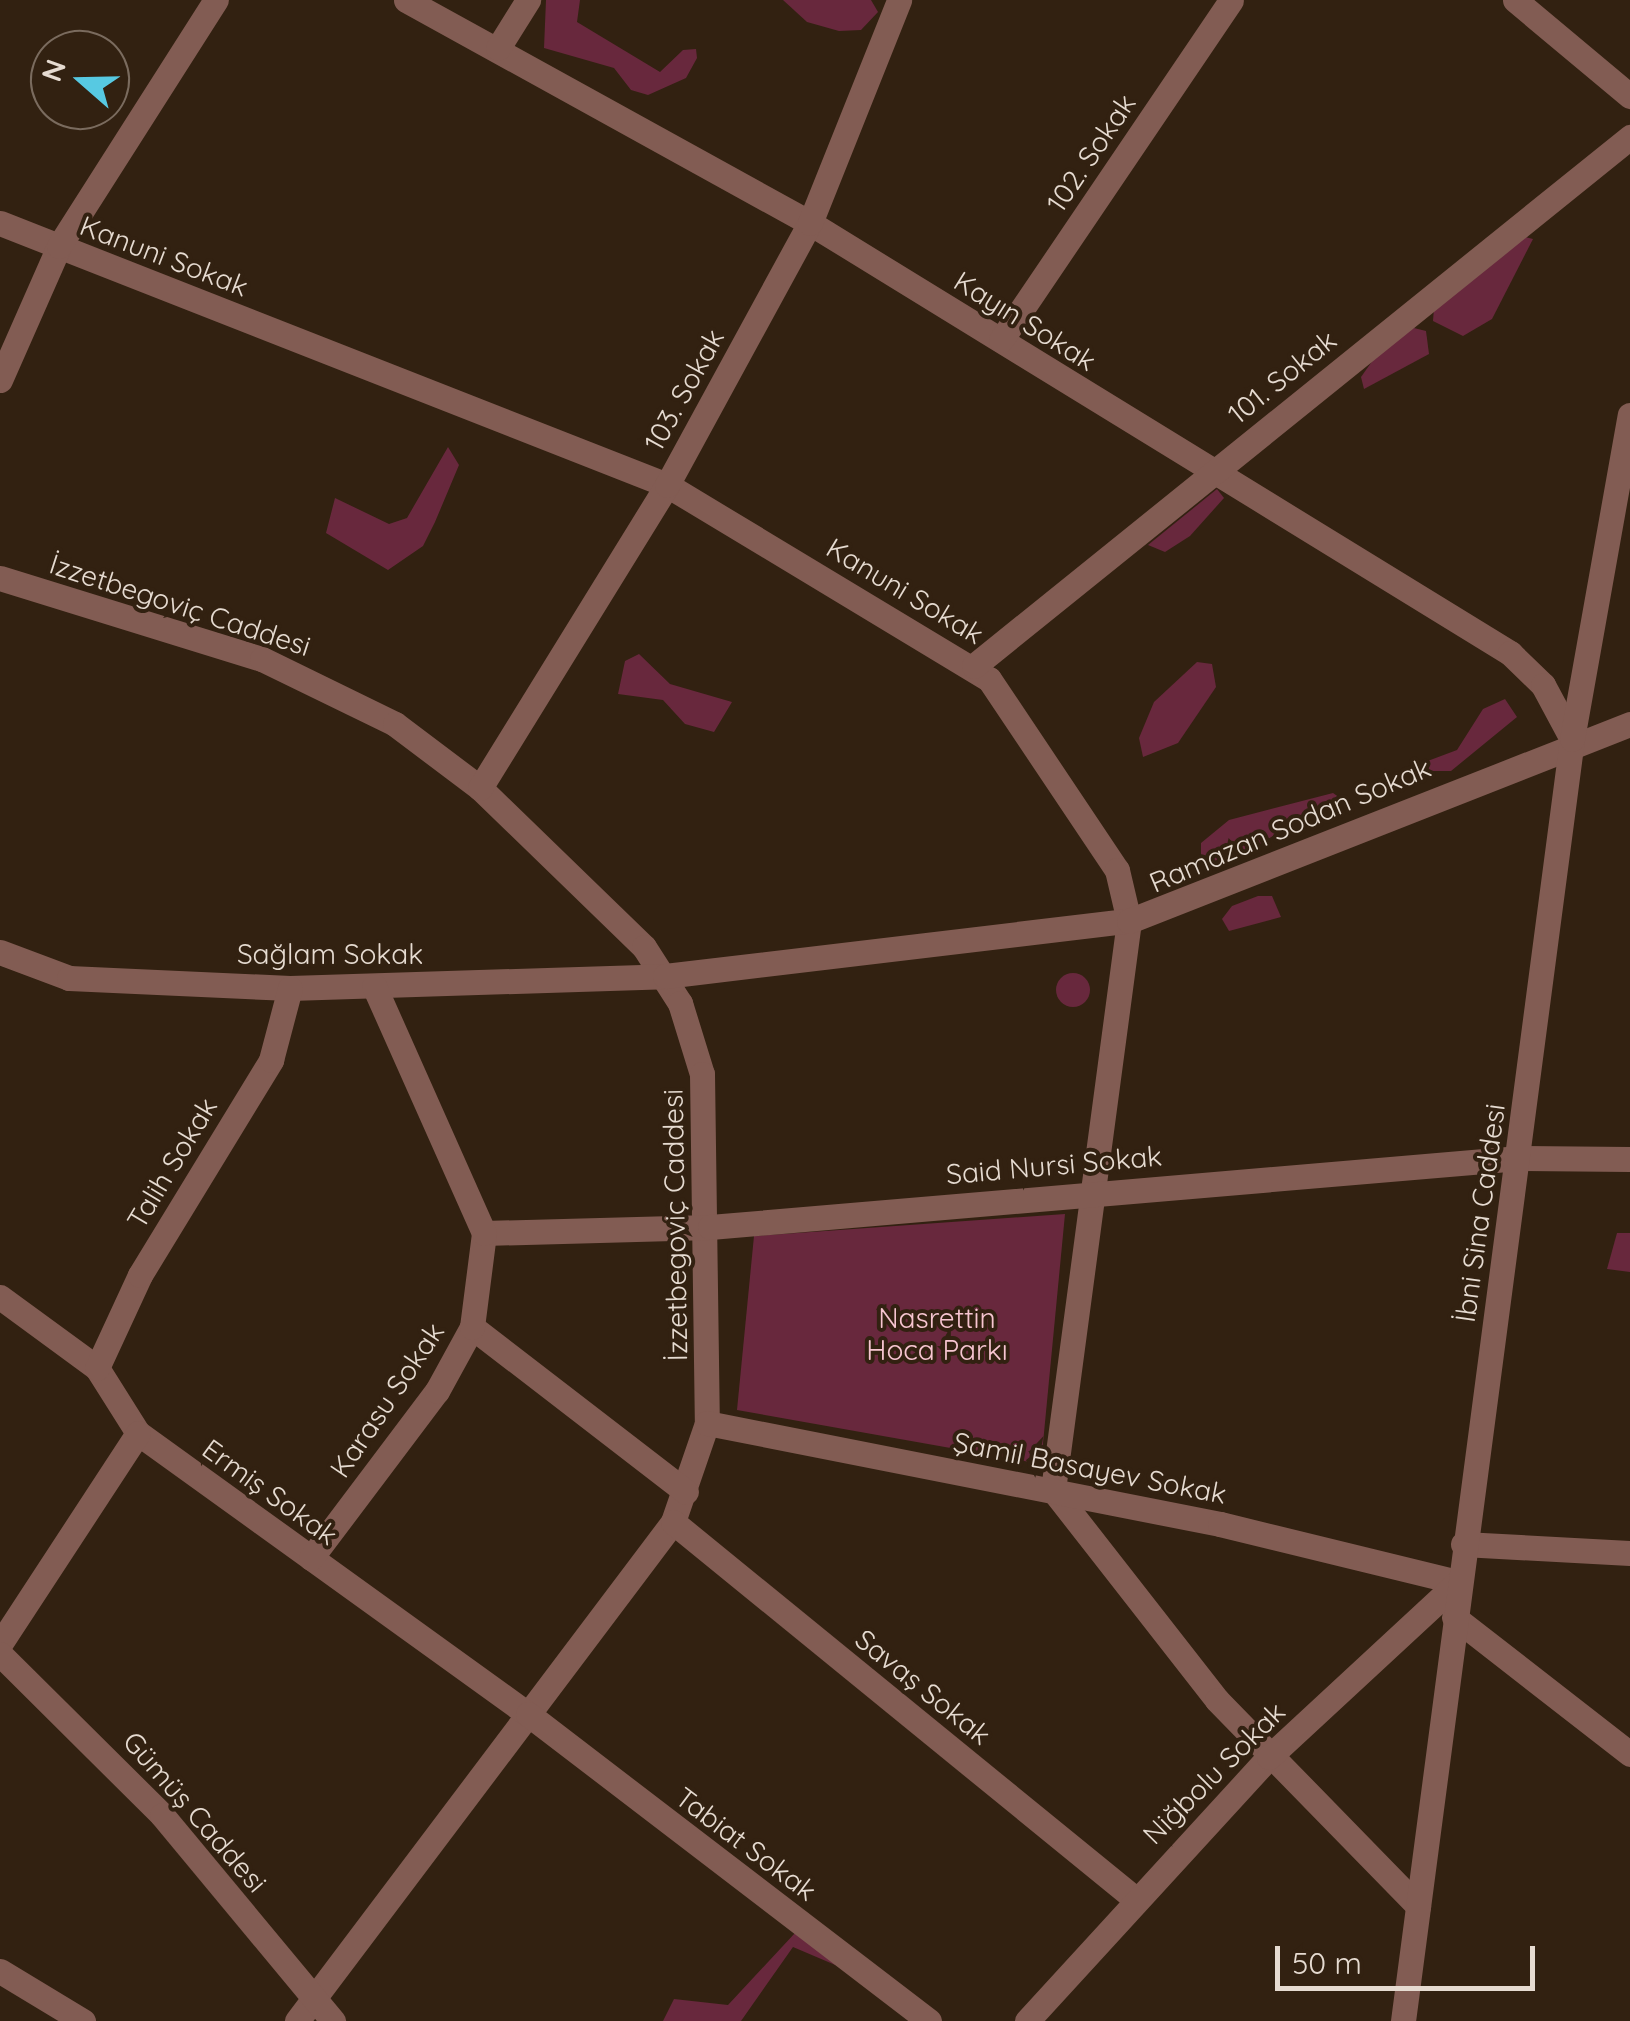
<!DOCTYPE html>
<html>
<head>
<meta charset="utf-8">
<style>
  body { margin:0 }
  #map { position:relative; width:1630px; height:2021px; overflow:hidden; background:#322111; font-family:Quicksand,sans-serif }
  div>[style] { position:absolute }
  .green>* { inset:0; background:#68283d }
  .round { border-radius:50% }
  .minor>* { height:25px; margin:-12.5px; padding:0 12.5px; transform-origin:12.5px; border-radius:12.5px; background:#825c53 }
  span { translate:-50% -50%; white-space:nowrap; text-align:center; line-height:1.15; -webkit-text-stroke:8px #322111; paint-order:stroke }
  .street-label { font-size:28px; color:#e6dbd1 }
  .park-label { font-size:28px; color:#f7c5d1 }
  .north { position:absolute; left:30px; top:30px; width:100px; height:100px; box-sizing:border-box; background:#322111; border:2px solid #7a6b5e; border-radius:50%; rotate:290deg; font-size:28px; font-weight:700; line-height:40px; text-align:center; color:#e6dbd1 }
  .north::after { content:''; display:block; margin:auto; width:35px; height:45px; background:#57c9e2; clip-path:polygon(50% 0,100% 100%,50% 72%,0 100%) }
  .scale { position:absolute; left:1275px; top:1946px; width:260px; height:45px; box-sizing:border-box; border:5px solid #e6dbd1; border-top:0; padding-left:12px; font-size:30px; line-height:35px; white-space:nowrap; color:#e6dbd1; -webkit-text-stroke:8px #322111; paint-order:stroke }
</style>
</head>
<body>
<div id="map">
  <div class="green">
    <div style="clip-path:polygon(546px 0,580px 0,577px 22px,660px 72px,683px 50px,696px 49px,697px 58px,686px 78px,648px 95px,631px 90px,614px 68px,544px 48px)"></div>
    <div style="clip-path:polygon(783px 0,871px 0,878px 12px,861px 30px,839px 31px,807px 22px)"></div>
    <div style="clip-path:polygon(1517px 235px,1533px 239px,1492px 319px,1463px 336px,1433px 321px,1434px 308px)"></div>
    <div style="clip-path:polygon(1414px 328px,1426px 331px,1429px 354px,1364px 389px,1361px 377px,1385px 343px)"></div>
    <div style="clip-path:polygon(448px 447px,459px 465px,435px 522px,423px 546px,388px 570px,326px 533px,335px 498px,389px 524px,407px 518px)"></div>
    <div style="clip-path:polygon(1217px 489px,1224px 498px,1190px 536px,1165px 552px,1148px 545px)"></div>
    <div style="clip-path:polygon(639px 654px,670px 684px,732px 702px,714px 732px,685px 724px,663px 700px,618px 694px,625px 661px)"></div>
    <div style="clip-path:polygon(1197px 662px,1212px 664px,1216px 687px,1178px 743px,1143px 757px,1139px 738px,1154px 702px)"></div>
    <div style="clip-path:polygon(1505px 699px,1517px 717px,1451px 771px,1430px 771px,1425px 762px,1457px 750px,1483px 709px)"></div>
    <div style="clip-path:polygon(1333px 793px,1343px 800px,1336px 809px,1319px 808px,1250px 850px,1207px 863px,1201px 855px,1201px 843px,1229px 820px)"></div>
    <div style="clip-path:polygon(1258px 896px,1272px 896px,1281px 917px,1229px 931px,1222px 919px,1232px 906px)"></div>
    <div class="round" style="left:1056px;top:973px;width:34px;height:34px"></div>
    <div style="clip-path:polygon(1065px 1214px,1041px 1464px,737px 1410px,754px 1236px)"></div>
    <div style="clip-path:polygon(1617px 1233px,1630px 1233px,1630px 1272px,1607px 1269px)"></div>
    <div style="clip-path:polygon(795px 1933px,840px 1967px,793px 1947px,741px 2021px,663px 2021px,674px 1999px,728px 2005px)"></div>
  </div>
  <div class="minor">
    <div style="left:406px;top:0;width:461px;rotate:28.9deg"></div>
    <div style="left:810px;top:223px;width:822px;rotate:31.56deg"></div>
    <div style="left:1510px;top:653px;width:46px;rotate:44.1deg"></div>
    <div style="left:1543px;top:685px;width:61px;rotate:61.8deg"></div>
    <div style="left:1515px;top:0;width:150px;rotate:39.9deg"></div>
    <div style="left:498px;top:48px;width:57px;rotate:-58deg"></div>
    <div style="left:0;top:223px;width:717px;rotate:21.45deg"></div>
    <div style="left:667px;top:485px;width:376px;rotate:31.1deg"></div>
    <div style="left:989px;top:679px;width:230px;rotate:56.2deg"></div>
    <div style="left:1117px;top:870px;width:52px;rotate:76.8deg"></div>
    <div style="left:1129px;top:921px;width:574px;rotate:97.61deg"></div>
    <div style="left:1053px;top:1490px;width:266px;rotate:52deg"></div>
    <div style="left:1217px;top:1700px;width:288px;rotate:45.7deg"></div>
    <div style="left:1001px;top:340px;width:410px;rotate:-55.9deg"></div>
    <div style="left:0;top:380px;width:146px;rotate:-66.2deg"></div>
    <div style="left:59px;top:246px;width:292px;rotate:-57.5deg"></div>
    <div style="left:0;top:578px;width:274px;rotate:17.2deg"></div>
    <div style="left:262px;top:659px;width:148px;rotate:26deg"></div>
    <div style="left:395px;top:724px;width:106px;rotate:37deg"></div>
    <div style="left:480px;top:788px;width:228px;rotate:44.1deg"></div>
    <div style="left:644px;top:947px;width:67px;rotate:57.3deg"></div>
    <div style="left:680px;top:1003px;width:74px;rotate:72.8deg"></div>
    <div style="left:702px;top:1074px;width:349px;rotate:89.2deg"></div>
    <div style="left:707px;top:1423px;width:105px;rotate:109deg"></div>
    <div style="left:673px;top:1522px;width:625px;rotate:127deg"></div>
    <div style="left:974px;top:666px;width:843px;rotate:-38.88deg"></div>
    <div style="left:480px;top:788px;width:356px;rotate:-58.3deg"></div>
    <div style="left:667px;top:485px;width:298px;rotate:-61.4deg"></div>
    <div style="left:810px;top:223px;width:240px;rotate:-68.2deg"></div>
    <div style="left:0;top:952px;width:74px;rotate:20.6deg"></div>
    <div style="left:69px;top:978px;width:221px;rotate:2.6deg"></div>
    <div style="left:290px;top:988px;width:375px;rotate:-1.8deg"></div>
    <div style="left:665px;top:976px;width:467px;rotate:-6.8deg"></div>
    <div style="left:1129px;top:921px;width:538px;rotate:-21.47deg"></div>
    <div style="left:484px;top:1233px;width:226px;rotate:-1.5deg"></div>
    <div style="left:710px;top:1227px;width:812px;rotate:-4.87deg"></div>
    <div style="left:1519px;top:1158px;width:111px;rotate:0.5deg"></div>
    <div style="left:0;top:1297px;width:120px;rotate:36.2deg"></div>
    <div style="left:97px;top:1368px;width:77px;rotate:57.8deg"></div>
    <div style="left:138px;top:1433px;width:481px;rotate:35.8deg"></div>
    <div style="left:528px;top:1714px;width:505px;rotate:37.44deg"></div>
    <div style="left:472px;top:1327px;width:270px;rotate:37.6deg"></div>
    <div style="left:97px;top:1368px;width:102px;rotate:-65.2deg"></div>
    <div style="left:140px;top:1275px;width:252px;rotate:-58.6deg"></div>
    <div style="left:271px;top:1060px;width:74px;rotate:-75.2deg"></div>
    <div style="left:707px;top:1423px;width:523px;rotate:11.14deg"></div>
    <div style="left:1220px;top:1524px;width:245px;rotate:13.7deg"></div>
    <div style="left:673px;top:1522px;width:595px;rotate:39.2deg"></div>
    <div style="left:1463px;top:1544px;width:167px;rotate:3.1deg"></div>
    <div style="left:311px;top:1558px;width:209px;rotate:-53deg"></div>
    <div style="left:437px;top:1391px;width:73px;rotate:-61.3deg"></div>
    <div style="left:472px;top:1327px;width:95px;rotate:-82.7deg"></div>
    <div style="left:484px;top:1233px;width:270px;rotate:-114deg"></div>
    <div style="left:1454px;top:1617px;width:223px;rotate:37.9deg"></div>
    <div style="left:0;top:1644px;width:252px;rotate:-56.8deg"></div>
    <div style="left:0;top:1654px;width:228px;rotate:44.8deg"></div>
    <div style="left:162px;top:1815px;width:268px;rotate:50.3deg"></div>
    <div style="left:0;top:1971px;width:97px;rotate:31.1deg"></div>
    <div style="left:1027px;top:2021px;width:358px;rotate:-47.5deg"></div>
    <div style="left:1269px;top:1757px;width:258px;rotate:-42.8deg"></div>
    <div style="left:1403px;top:2021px;width:1293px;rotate:-82.49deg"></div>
    <div style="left:1572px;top:739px;width:329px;rotate:-79.9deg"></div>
  </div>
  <div class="street-label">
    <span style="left:1091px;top:153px;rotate:-56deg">102. Sokak</span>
    <span style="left:164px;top:256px;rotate:21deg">Kanuni Sokak</span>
    <span style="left:1025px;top:321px;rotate:32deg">Kayın Sokak</span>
    <span style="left:1282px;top:377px;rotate:-39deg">101. Sokak</span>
    <span style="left:684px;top:390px;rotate:-61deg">103. Sokak</span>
    <span style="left:905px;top:591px;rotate:31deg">Kanuni Sokak</span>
    <span style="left:180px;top:605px;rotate:18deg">İzzetbegoviç Caddesi</span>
    <span style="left:1290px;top:825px;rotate:-23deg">Ramazan Sodan Sokak</span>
    <span style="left:330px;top:954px">Sağlam Sokak</span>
    <span style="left:172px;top:1163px;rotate:-59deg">Talih Sokak</span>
    <span style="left:1054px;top:1165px;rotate:-5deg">Said Nursi Sokak</span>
    <span style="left:1480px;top:1213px;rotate:-82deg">İbni Sina Caddesi</span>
    <span style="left:675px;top:1225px;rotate:-91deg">İzzetbegoviç Caddesi</span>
    <span style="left:387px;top:1400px;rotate:-56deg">Karasu Sokak</span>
    <span style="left:1090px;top:1468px;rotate:11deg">Şamil Basayev Sokak</span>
    <span style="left:270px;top:1492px;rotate:36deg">Ermiş Sokak</span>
    <span style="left:923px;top:1687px;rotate:39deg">Savaş Sokak</span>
    <span style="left:1214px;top:1773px;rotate:-45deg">Niğbolu Sokak</span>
    <span style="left:195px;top:1812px;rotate:49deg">Gümüş Caddesi</span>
    <span style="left:746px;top:1844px;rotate:37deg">Tabiat Sokak</span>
  </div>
  <div class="park-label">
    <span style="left:937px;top:1334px">Nasrettin<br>Hoca Parkı</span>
  </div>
  <div class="north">N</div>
  <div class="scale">50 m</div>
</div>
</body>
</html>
